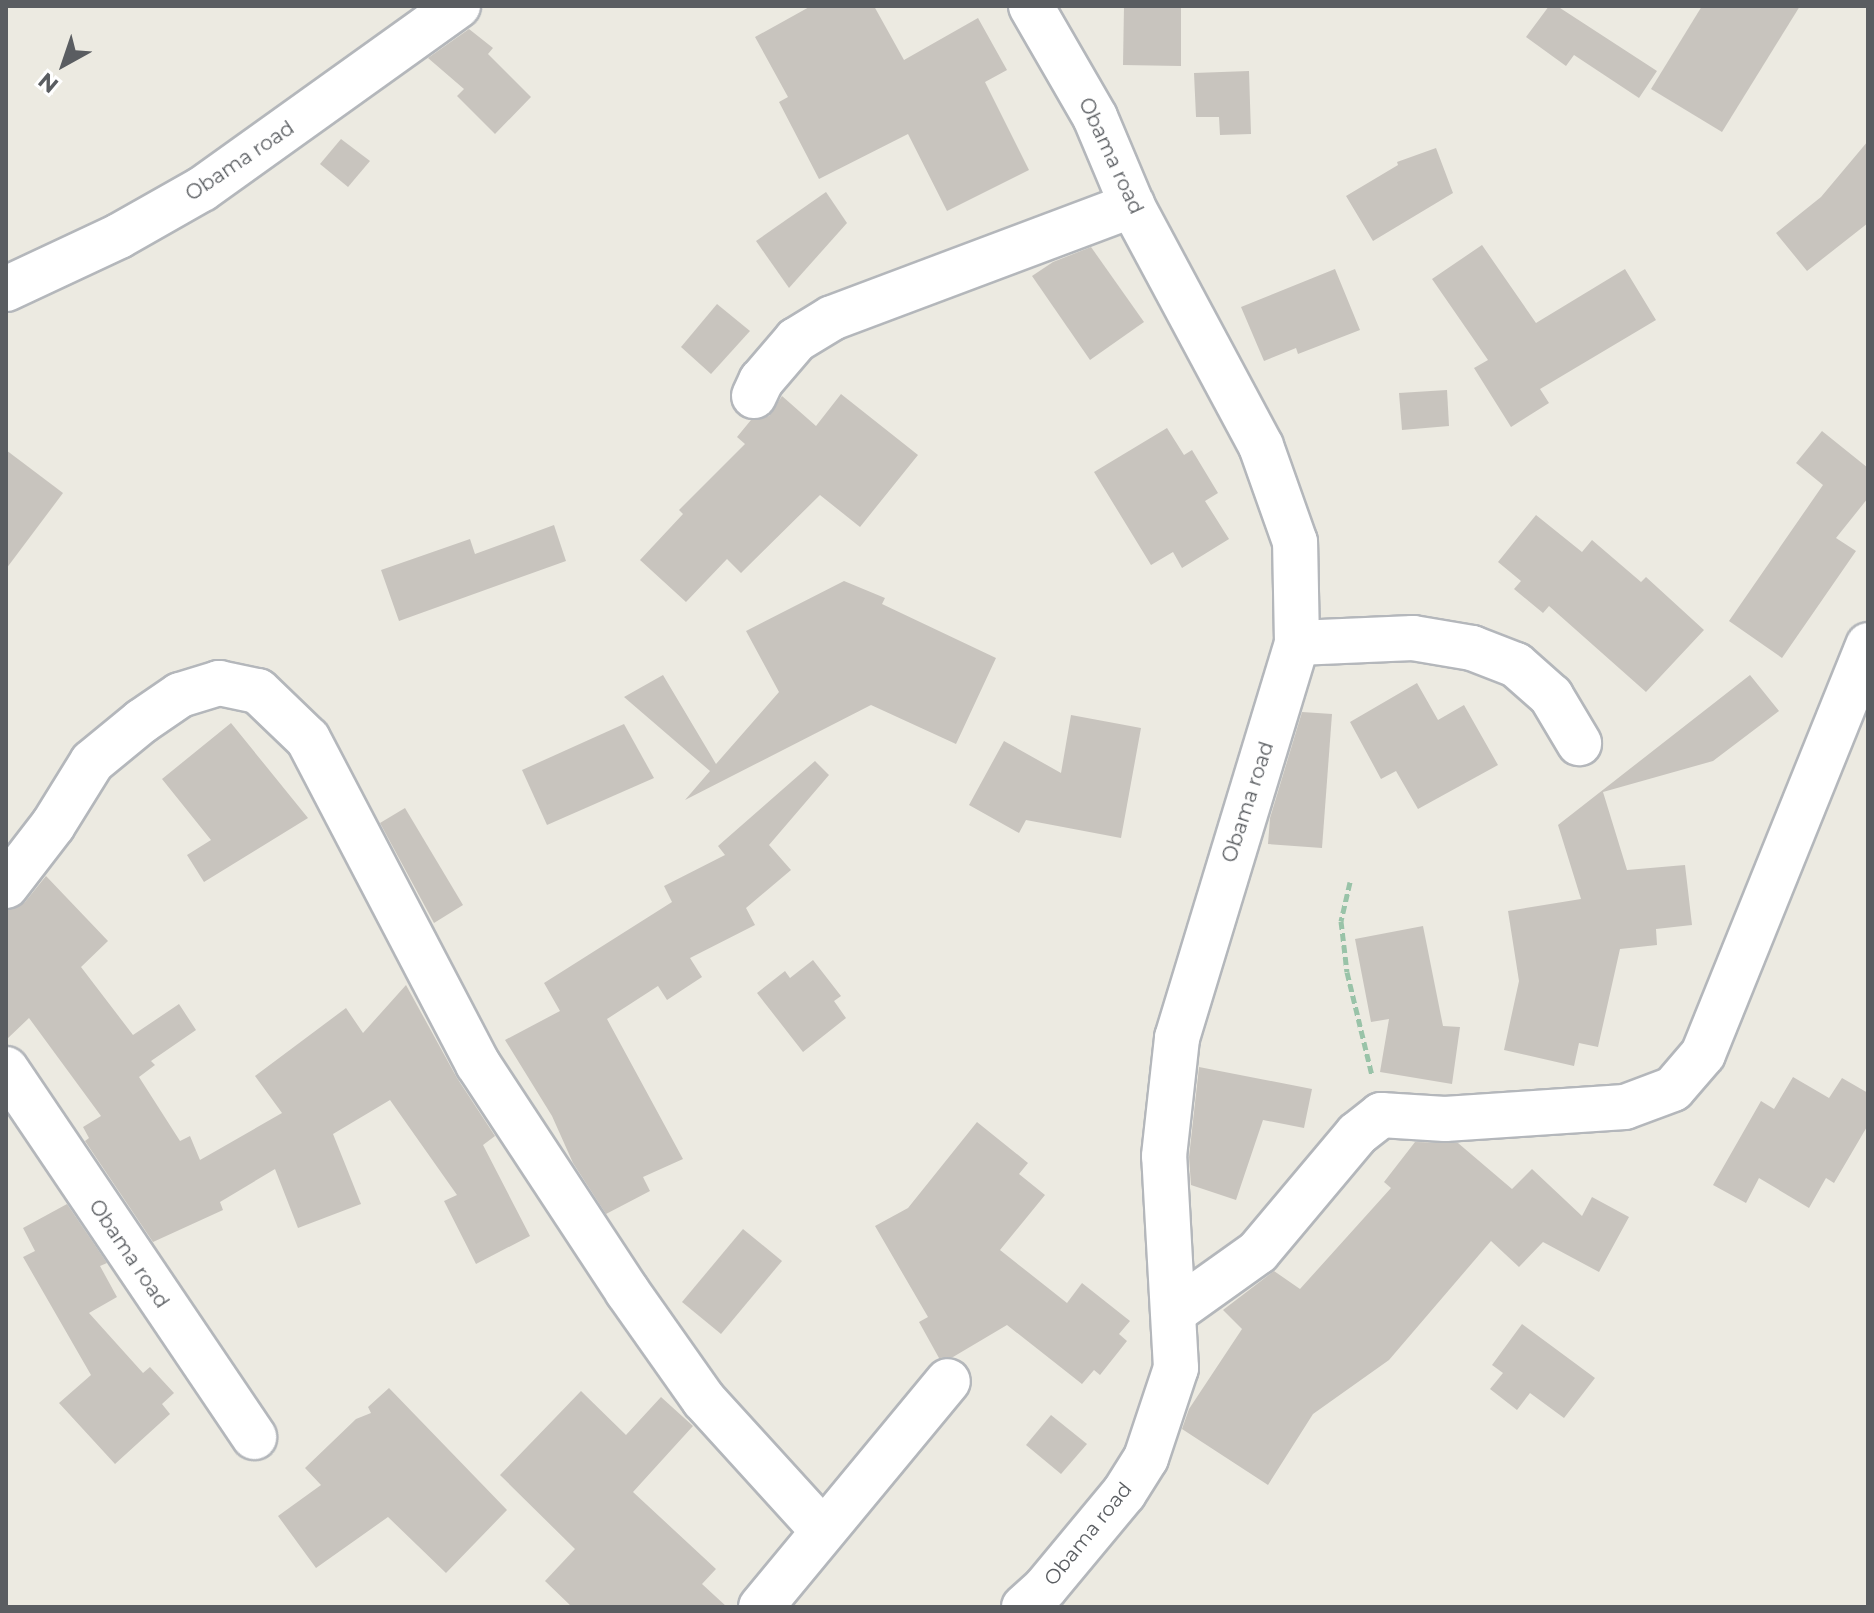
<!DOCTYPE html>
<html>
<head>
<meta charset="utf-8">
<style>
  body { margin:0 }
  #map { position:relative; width:1874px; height:1613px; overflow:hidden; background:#eceae1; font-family:Montserrat,sans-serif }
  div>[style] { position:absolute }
  .building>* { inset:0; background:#c8c4be }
  .path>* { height:5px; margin-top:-2.5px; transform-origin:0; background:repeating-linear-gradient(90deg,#99c3a8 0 8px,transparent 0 12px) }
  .roads { filter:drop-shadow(2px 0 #b4b7bb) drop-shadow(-2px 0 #b4b7bb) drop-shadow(0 2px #b4b7bb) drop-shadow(0 -2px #b4b7bb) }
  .minor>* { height:44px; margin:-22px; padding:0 22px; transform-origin:22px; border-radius:22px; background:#fff }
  span { translate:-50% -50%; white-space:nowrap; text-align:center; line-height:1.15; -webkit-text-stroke:7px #fff; paint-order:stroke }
  .street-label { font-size:20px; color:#5a5d61 }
  .frame { position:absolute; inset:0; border:8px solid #5a5d61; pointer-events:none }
  .north { position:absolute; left:24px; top:24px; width:80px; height:80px; -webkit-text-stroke:6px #fff; paint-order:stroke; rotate:220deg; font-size:22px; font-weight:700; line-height:32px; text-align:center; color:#5a5d61 }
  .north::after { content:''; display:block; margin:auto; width:28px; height:36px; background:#5a5d61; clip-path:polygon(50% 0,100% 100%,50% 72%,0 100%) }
</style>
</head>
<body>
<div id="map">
  <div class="building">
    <div style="clip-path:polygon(811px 6px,874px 6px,904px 60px,978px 18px,1007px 70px,985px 82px,1029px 170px,947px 211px,908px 134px,819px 179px,779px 102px,788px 97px,755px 37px)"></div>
    <div style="clip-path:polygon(1124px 6px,1181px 6px,1181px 66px,1123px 65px)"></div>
    <div style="clip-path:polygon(1549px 6px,1557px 6px,1657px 71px,1639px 98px,1574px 55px,1566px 66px,1526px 37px)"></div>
    <div style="clip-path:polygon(1702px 6px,1800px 6px,1722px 132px,1651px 89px)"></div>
    <div style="clip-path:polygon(469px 29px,493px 48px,488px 54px,531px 97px,495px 134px,457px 96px,464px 89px,428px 58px)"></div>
    <div style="clip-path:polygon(1249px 71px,1251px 134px,1220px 135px,1219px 117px,1196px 117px,1194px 73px)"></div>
    <div style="clip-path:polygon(341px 139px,370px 161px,348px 187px,320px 164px)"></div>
    <div style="clip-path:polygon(1868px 141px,1868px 223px,1807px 271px,1776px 233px,1821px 197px)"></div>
    <div style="clip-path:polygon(1436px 148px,1453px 193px,1373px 241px,1346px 196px,1398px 165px,1397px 162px)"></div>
    <div style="clip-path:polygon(826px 192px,847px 223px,789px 288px,756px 241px)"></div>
    <div style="clip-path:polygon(1482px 245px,1536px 323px,1625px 269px,1656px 320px,1540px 389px,1549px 403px,1511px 427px,1474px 368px,1488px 360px,1432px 279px)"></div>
    <div style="clip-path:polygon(1091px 247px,1144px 322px,1090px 360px,1032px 276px,1053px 262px)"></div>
    <div style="clip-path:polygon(1335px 269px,1360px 330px,1298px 354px,1296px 348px,1264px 361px,1241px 307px)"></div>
    <div style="clip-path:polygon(717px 304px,750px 331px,711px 374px,681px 347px)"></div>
    <div style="clip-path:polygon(1447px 390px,1449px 426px,1402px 430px,1399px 393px)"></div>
    <div style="clip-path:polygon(841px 394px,918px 455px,860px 527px,820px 495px,741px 573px,727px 559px,686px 602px,640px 560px,683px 514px,679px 510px,745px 444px,737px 437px,751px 420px,769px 416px,782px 396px,816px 426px)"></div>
    <div style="clip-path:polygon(1167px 428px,1184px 455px,1192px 450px,1218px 493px,1205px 501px,1229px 539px,1182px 568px,1173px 552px,1151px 565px,1094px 472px)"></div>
    <div style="clip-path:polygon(1822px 431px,1868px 468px,1868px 498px,1836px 538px,1856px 551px,1782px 658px,1729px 621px,1823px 485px,1796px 463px)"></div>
    <div style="clip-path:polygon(6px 450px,63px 493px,6px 569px)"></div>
    <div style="clip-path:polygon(1536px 515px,1582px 552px,1592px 540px,1641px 582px,1646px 577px,1704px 630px,1646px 692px,1549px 606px,1543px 613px,1514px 589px,1521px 581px,1498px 562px)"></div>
    <div style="clip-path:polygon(554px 525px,566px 561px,399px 621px,381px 570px,470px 539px,475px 554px)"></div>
    <div style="clip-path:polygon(844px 581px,885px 598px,882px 604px,996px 658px,956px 744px,871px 705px,685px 800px,710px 771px,624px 697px,663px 675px,716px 764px,779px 692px,746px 631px)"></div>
    <div style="clip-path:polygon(1750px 675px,1779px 711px,1713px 761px,1603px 792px,1627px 870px,1685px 865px,1692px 925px,1656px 929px,1657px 945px,1620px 949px,1598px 1047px,1579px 1043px,1574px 1066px,1504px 1050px,1519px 981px,1508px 911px,1581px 899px,1558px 825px)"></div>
    <div style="clip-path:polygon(1417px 683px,1438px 720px,1464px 705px,1498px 765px,1418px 809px,1396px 771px,1381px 779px,1350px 722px)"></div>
    <div style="clip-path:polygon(1302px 712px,1332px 714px,1322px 848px,1268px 844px,1270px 818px)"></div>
    <div style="clip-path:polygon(1071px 715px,1141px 728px,1121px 838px,1026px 820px,1019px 833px,969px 805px,1004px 741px,1061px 773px)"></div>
    <div style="clip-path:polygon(231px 723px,308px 818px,204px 882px,187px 855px,211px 840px,162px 779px)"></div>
    <div style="clip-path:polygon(624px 724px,654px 778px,547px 825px,522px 770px)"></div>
    <div style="clip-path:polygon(815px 761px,829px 775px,769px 845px,791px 870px,746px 908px,755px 925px,690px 958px,702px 977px,667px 1000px,658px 986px,607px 1019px,683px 1159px,643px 1177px,650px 1191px,606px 1214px,573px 1163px,552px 1116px,505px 1040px,560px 1011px,544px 983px,672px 902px,664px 886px,725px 855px,718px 846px)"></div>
    <div style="clip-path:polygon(405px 808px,463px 905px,434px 923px,380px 823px)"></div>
    <div style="clip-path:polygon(46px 876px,108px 941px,81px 967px,133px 1035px,179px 1004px,196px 1030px,151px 1061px,155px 1065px,139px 1077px,180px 1141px,190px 1136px,200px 1160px,282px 1113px,255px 1076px,346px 1008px,363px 1033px,406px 985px,457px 1078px,495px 1136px,483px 1145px,530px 1236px,476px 1264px,444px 1201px,457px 1195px,390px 1100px,333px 1134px,361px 1204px,298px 1228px,275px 1169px,220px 1202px,223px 1210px,153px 1242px,85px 1141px,89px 1138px,83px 1127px,101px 1116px,29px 1018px,6px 1040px,6px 910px,25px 902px)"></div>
    <div style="clip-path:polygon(1423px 926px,1443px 1026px,1460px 1027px,1452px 1084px,1380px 1072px,1389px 1019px,1371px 1022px,1355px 939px)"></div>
    <div style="clip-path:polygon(813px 960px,841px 996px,834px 1001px,846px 1018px,803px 1052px,757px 993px,785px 971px,790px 978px)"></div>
    <div style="clip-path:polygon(1199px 1067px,1312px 1089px,1304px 1128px,1263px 1120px,1236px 1200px,1191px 1185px,1189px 1157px)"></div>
    <div style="clip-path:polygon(1793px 1077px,1829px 1098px,1842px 1078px,1868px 1093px,1868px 1125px,1834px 1183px,1826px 1178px,1809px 1208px,1759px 1178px,1746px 1203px,1713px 1185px,1761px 1101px,1774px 1109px)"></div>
    <div style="clip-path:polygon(977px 1122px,1028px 1163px,1019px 1174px,1045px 1195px,1000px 1250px,1067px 1303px,1082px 1283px,1130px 1321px,1119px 1334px,1127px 1341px,1100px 1375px,1094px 1370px,1082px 1384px,1007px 1325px,953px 1357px,939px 1358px,919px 1322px,928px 1317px,875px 1226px,908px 1208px)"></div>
    <div style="clip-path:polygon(1415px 1142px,1458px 1143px,1512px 1189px,1532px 1169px,1582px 1216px,1592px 1197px,1629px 1217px,1599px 1272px,1543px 1242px,1519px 1267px,1491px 1241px,1389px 1360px,1313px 1414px,1268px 1485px,1182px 1429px,1189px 1409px,1242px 1329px,1223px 1310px,1274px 1271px,1300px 1289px,1391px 1188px,1384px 1182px)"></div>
    <div style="clip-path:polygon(67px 1204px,107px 1263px,100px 1266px,117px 1297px,89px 1313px,143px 1373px,150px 1367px,174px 1393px,162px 1404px,170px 1414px,115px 1464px,59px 1403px,91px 1375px,23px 1257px,35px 1251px,23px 1228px)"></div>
    <div style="clip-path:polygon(743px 1229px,782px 1261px,721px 1334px,682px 1302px)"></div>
    <div style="clip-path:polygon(1522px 1324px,1595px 1378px,1564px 1418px,1530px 1393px,1517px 1410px,1490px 1389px,1503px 1373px,1492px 1365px)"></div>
    <div style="clip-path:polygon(389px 1388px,507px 1510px,446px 1573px,388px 1517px,316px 1568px,278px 1516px,321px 1485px,305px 1468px,356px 1419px,371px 1413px,368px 1407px)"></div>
    <div style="clip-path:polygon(581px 1391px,626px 1435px,661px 1397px,693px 1426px,633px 1492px,716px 1569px,702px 1584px,727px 1607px,572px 1607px,545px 1581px,575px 1549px,500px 1475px)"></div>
    <div style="clip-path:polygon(1051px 1415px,1087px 1444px,1061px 1474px,1026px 1445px)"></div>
  </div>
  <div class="path">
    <div style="left:1350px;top:882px;width:40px;rotate:103deg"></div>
    <div style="left:1341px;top:921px;width:51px;rotate:83.3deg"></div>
    <div style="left:1347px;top:972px;width:106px;rotate:76.4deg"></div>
  </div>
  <div class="roads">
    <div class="minor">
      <div style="left:6px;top:289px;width:125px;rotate:-25.1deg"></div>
      <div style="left:119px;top:236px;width:95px;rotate:-29.5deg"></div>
      <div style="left:202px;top:189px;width:315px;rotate:-35.6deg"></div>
      <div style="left:754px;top:396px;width:17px;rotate:-65deg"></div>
      <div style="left:761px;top:381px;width:54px;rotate:-49.5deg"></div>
      <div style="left:796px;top:340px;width:42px;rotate:-31.4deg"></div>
      <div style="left:832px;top:318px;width:321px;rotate:-20.6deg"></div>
      <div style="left:1297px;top:643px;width:116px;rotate:-2.5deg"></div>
      <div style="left:1413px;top:638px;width:60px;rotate:9.6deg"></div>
      <div style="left:1472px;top:648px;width:47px;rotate:21.1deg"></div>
      <div style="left:1516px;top:665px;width:47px;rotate:41.5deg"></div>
      <div style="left:1551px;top:696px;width:55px;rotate:59.2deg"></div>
      <div style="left:6px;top:886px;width:77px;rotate:-52.4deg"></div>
      <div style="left:53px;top:825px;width:74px;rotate:-58.2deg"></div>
      <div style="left:92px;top:762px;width:65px;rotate:-39.4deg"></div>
      <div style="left:142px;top:721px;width:46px;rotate:-34.4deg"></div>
      <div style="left:180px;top:695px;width:41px;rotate:-17.1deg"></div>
      <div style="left:219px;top:683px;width:40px;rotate:12deg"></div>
      <div style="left:258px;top:691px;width:69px;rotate:43.8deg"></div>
      <div style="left:308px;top:739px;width:367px;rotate:62.4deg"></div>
      <div style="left:478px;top:1064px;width:272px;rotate:56.7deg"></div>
      <div style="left:627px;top:1291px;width:133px;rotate:54.8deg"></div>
      <div style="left:704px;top:1400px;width:177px;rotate:47.7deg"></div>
      <div style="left:6px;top:1069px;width:444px;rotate:56deg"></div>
      <div style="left:1174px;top:1312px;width:103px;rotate:-35.5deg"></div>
      <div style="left:1258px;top:1252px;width:154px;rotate:-50deg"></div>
      <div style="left:1357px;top:1134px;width:31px;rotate:-38deg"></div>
      <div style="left:1381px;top:1115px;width:64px;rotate:3.6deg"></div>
      <div style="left:1445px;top:1119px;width:180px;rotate:-3.8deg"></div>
      <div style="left:1625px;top:1107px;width:51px;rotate:-20.6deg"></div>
      <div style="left:1673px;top:1089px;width:46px;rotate:-49.4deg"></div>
      <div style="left:1703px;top:1054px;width:441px;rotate:-68deg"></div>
      <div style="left:761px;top:1607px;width:293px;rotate:-50.4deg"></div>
      <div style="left:1024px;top:1607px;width:28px;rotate:-42deg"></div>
      <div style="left:1045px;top:1588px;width:124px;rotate:-50.3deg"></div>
      <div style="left:1124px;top:1493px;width:41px;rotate:-57.8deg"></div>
      <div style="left:1146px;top:1458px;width:95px;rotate:-71.6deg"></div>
      <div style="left:1176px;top:1368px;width:212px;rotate:-93.2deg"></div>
      <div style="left:1164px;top:1156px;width:119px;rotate:-83.7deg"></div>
      <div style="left:1177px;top:1038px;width:413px;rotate:-73.1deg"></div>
      <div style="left:1297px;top:643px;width:101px;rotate:-91.1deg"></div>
      <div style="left:1295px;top:542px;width:102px;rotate:-109.5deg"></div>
      <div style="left:1261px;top:446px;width:273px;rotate:-118.2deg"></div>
      <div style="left:1132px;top:205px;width:95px;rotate:-112.8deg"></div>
      <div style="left:1095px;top:117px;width:128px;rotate:-120deg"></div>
    </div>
  </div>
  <div class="street-label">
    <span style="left:1111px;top:156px;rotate:65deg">Obama road</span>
    <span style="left:240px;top:161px;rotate:-34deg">Obama road</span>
    <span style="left:1248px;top:802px;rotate:-72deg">Obama road</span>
    <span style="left:129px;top:1254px;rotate:56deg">Obama road</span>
    <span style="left:1088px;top:1534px;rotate:-51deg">Obama road</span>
  </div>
  <div class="frame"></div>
  <div class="north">N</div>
</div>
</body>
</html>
